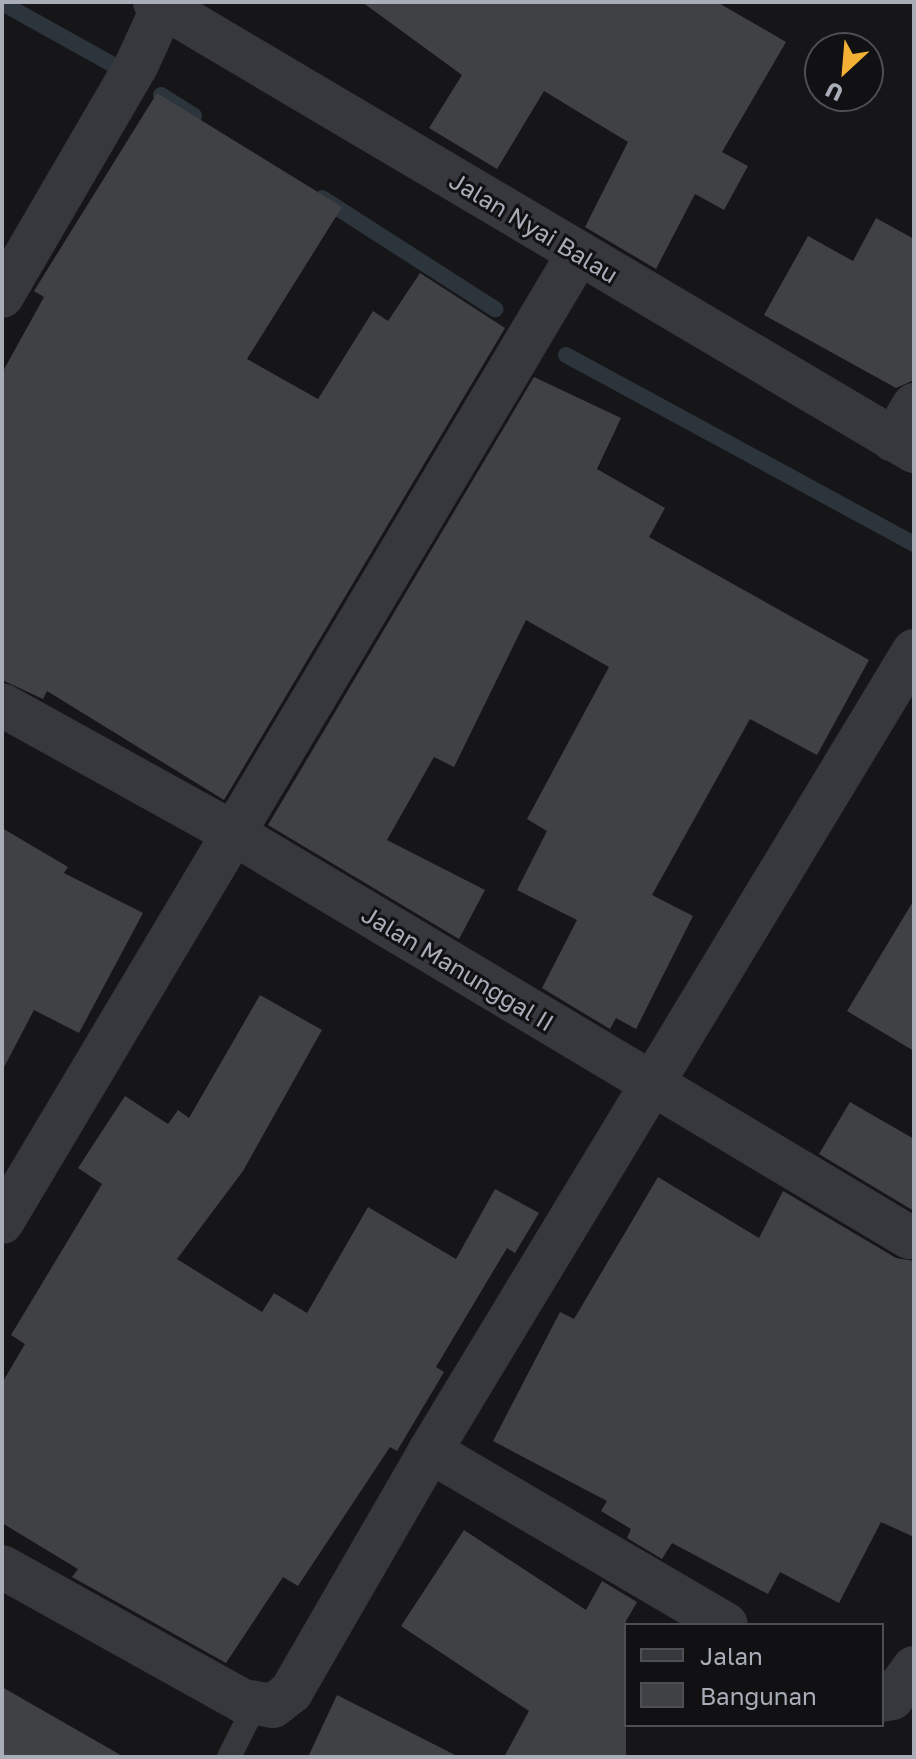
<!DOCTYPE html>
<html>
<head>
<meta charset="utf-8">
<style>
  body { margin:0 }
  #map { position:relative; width:916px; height:1759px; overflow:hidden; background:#161618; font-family:"Golos Text",sans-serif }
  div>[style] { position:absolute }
  .stream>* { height:16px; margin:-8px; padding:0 8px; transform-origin:8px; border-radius:8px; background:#2c353c }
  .building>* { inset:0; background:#404145 }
  .service>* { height:24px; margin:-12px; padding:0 12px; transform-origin:12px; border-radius:12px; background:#37383d }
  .minor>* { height:44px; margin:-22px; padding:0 22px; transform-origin:22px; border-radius:22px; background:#37383d }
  span { translate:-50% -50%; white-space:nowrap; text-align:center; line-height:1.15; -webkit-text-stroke:6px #111113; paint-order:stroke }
  .street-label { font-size:24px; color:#a8adb8 }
  .frame { position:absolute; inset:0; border:4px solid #a8adb8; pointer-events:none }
  .legend { position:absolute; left:624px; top:1623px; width:260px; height:104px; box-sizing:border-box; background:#111113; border:2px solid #4d4f55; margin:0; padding:10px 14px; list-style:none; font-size:24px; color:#a8adb8 }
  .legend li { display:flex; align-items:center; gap:16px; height:40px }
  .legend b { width:40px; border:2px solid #4d4f55 }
  .north { position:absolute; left:804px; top:32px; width:80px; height:80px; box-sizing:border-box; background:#111113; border:2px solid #4d4f55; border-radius:50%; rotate:206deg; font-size:22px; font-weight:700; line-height:32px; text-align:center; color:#a8adb8 }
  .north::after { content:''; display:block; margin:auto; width:28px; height:36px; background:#f2b134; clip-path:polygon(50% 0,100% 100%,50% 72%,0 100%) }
</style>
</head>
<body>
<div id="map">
  <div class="stream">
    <div style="left:2px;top:3px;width:144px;rotate:29.1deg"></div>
    <div style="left:161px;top:95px;width:39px;rotate:32deg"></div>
    <div style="left:322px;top:198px;width:206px;rotate:32.7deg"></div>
    <div style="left:566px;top:355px;width:396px;rotate:28.5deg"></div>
  </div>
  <div class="building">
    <div style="clip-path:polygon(362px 2px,717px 2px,786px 42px,722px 152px,748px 166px,724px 210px,695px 194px,656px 269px,585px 227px,628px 142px,544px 91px,497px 169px,429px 128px,462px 75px)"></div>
    <div style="clip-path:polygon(157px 93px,342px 207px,247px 359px,318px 399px,373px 311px,388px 321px,420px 273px,505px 328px,224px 800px,47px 691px,43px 699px,2px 680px,2px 373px,44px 297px,34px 291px)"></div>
    <div style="clip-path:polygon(876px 218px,914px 239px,914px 380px,896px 388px,764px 315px,808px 236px,853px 261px)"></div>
    <div style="clip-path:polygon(534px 377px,621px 418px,597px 469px,665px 508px,649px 537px,869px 660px,817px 755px,750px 719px,652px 895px,693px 916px,636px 1029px,616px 1018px,610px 1029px,542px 988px,577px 920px,517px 890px,547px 831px,527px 819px,609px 667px,526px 620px,454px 767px,434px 757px,387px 840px,485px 890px,459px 939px,268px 825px)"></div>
    <div style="clip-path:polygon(2px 828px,68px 867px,64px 873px,143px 913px,79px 1033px,34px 1010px,2px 1071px)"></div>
    <div style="clip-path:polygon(914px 900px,914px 1051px,847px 1011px)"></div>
    <div style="clip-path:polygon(260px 995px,322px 1030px,243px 1171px,177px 1259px,262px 1312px,274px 1293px,307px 1313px,368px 1207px,456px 1259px,495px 1189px,539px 1213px,515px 1253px,507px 1248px,436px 1367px,444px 1372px,397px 1451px,390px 1447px,298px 1586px,283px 1577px,226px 1663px,72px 1577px,78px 1569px,2px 1523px,2px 1383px,25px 1344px,11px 1335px,102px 1184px,78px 1168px,125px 1096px,168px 1124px,178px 1110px,189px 1118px)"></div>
    <div style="clip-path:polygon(850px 1102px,914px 1139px,914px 1211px,819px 1154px)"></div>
    <div style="clip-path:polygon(658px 1177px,759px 1238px,783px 1191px,896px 1258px,914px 1261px,914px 1537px,881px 1522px,839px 1603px,780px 1572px,768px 1594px,672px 1543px,662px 1559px,627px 1538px,631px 1529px,601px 1511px,607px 1501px,493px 1441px,560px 1312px,574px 1319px)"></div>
    <div style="clip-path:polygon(464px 1530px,586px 1610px,602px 1581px,637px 1602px,626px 1621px,626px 1757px,504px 1757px,529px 1711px,401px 1626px)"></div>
    <div style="clip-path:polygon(2px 1687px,124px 1757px,2px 1757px)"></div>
    <div style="clip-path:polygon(337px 1695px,459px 1757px,308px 1757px)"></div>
  </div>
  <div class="service">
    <div style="left:229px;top:1757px;width:60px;rotate:-63.4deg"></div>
  </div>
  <div class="minor">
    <div style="left:155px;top:2px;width:882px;rotate:30.61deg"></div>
    <div style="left:2px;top:296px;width:266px;rotate:-59.8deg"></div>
    <div style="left:136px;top:66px;width:65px;rotate:-65.4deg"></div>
    <div style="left:893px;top:440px;width:41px;rotate:-59deg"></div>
    <div style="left:2px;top:705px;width:264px;rotate:29deg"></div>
    <div style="left:233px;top:833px;width:788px;rotate:30.86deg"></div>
    <div style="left:2px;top:1222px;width:1128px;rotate:-59.23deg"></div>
    <div style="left:430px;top:1451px;width:343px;rotate:30.4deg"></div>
    <div style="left:2px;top:1567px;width:276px;rotate:29.1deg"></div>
    <div style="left:243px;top:1701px;width:30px;rotate:9deg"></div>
    <div style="left:273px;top:1706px;width:23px;rotate:-38deg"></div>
    <div style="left:291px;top:1692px;width:278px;rotate:-60deg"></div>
    <div style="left:430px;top:1451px;width:935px;rotate:-58.83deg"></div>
    <div style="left:882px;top:1700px;width:10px;rotate:-11deg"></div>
    <div style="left:892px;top:1698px;width:37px;rotate:-54deg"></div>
  </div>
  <div class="street-label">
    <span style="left:534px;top:227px;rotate:31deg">Jalan Nyai Balau</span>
    <span style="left:458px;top:968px;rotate:31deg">Jalan Manunggal II</span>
  </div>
  <div class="frame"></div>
  <ul class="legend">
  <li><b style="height:10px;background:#37383d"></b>Jalan</li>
  <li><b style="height:22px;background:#404145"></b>Bangunan</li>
  </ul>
  <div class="north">U</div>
</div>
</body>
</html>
